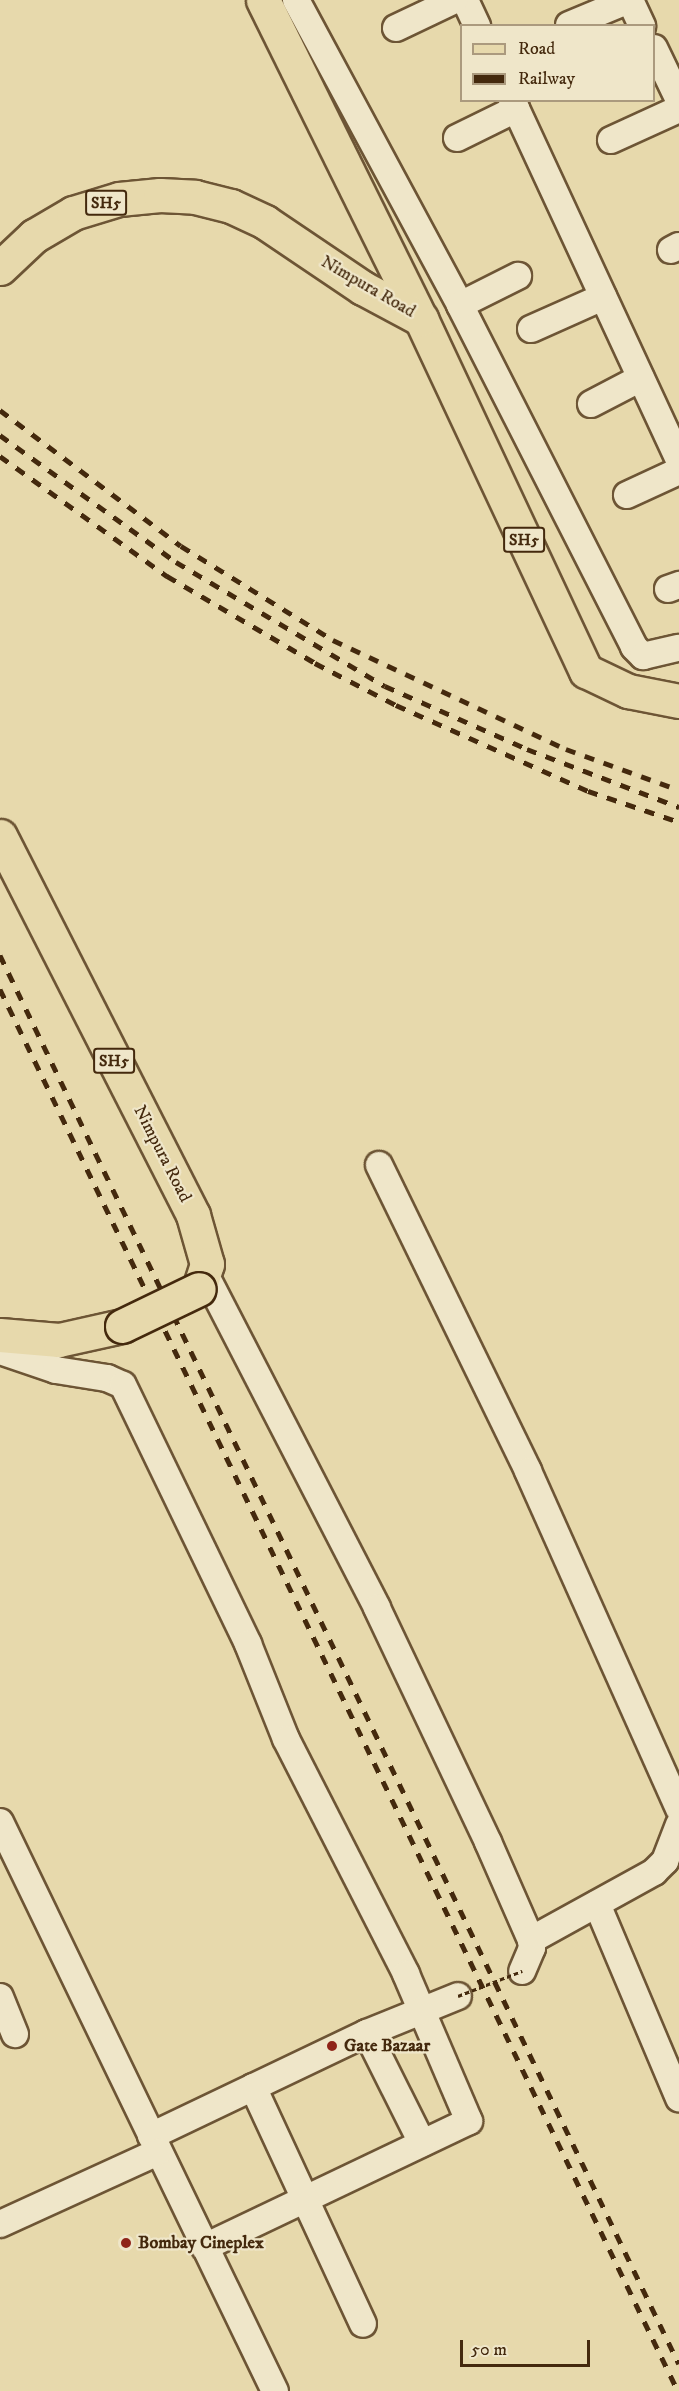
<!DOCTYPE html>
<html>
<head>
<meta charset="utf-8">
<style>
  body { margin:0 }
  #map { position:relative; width:679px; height:2391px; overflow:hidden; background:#e7d9ac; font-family:"IM FELL DW Pica",serif }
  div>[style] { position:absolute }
  .roads { filter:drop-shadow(2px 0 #6d5535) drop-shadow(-2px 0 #6d5535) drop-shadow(0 2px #6d5535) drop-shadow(0 -2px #6d5535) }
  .minor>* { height:26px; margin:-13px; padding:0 13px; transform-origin:13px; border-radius:13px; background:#efe6c9 }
  .major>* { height:33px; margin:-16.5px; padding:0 16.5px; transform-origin:16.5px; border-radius:16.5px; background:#e7d9ac }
  .rail>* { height:4.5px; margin-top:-2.25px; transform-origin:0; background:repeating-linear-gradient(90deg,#44290d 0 10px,transparent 0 20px) }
  .path-bridge>* { height:3px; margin-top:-1.5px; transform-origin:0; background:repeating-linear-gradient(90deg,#44290d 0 4.5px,transparent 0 7.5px) }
  .bridges { filter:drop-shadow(2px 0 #44290d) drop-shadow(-2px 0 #44290d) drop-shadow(0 2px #44290d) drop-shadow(0 -2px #44290d) }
  .major-bridge>* { height:33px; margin:-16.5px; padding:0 16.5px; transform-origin:16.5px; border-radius:16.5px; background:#e7d9ac }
  .dots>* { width:16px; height:16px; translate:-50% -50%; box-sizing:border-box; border:3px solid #efe6c9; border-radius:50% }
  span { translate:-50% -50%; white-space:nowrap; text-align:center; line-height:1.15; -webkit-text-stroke:4.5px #efe6c9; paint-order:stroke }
  .shield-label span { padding:2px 4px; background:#efe6c9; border:2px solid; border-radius:4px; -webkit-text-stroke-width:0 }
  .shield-label { font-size:16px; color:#44290d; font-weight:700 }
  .street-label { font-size:18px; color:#44290d }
  .poi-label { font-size:18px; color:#44290d; font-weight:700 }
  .left { translate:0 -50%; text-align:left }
  .legend { position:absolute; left:460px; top:24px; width:195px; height:78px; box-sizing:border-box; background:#efe6c9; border:2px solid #ab9a7e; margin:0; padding:8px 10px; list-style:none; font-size:18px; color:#44290d }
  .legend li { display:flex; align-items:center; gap:12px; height:30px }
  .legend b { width:30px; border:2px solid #ab9a7e }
  .scale { position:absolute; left:460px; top:2340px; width:130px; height:27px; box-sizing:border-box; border:3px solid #44290d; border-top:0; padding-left:8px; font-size:18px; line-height:21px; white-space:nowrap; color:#44290d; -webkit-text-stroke:4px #efe6c9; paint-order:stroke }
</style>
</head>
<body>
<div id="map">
  <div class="roads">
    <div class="minor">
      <div style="left:296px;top:0;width:346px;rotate:61.7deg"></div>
      <div style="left:460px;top:305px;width:384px;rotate:63deg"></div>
      <div style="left:634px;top:647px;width:13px;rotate:45deg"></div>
      <div style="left:643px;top:656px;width:37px;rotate:-13deg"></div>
      <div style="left:465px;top:0;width:29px;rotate:65deg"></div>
      <div style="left:630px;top:0;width:29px;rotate:65deg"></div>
      <div style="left:569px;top:25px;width:65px;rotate:-22.6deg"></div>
      <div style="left:396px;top:28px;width:65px;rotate:-25.4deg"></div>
      <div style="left:654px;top:48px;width:58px;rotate:64.3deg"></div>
      <div style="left:512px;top:100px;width:396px;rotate:65.1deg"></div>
      <div style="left:457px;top:138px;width:66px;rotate:-26.2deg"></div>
      <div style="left:611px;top:140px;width:75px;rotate:-24.5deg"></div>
      <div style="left:671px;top:250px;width:9px;rotate:-27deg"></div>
      <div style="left:460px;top:305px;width:65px;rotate:-26.6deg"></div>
      <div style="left:531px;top:329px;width:79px;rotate:-24deg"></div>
      <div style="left:591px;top:404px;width:56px;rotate:-27.5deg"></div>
      <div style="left:627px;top:495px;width:57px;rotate:-24.8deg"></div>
      <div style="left:668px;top:589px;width:12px;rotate:-20deg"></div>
      <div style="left:379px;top:1165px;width:340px;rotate:64deg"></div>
      <div style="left:528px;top:1471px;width:370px;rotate:65.9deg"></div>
      <div style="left:206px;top:1276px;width:373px;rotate:62.7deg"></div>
      <div style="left:377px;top:1608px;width:259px;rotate:64.6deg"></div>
      <div style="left:488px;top:1842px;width:107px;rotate:66.3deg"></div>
      <div style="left:531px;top:1940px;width:8px;rotate:83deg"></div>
      <div style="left:532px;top:1948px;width:25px;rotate:113deg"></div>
      <div style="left:0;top:1351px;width:59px;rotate:18.7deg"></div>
      <div style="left:56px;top:1370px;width:52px;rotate:8.9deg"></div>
      <div style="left:107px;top:1378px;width:17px;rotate:24deg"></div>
      <div style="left:123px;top:1385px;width:288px;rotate:64.2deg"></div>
      <div style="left:248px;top:1644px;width:102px;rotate:68.2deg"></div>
      <div style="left:286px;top:1739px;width:264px;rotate:62.9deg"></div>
      <div style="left:406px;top:1974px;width:160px;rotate:66.8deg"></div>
      <div style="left:469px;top:2121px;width:293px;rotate:154.5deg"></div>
      <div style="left:0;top:1822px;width:632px;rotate:64.21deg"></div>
      <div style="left:597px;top:1904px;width:211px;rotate:67.1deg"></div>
      <div style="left:531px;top:1940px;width:141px;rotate:-28.9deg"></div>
      <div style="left:654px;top:1872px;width:16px;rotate:-45deg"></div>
      <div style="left:665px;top:1861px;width:39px;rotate:-69deg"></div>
      <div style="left:0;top:1997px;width:40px;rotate:68deg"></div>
      <div style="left:367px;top:2033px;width:123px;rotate:63.4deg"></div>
      <div style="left:253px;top:2087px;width:261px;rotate:65.1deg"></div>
      <div style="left:151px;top:2136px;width:239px;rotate:-25.5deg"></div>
      <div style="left:367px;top:2033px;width:98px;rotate:-22.1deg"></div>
      <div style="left:0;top:2224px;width:174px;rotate:-24.5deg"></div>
    </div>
    <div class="major">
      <div style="left:263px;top:0;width:356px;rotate:63.7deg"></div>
      <div style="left:421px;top:319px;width:389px;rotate:64.9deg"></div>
      <div style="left:586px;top:671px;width:47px;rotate:25.5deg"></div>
      <div style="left:628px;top:691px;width:52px;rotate:11.1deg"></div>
      <div style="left:0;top:268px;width:47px;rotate:-43.3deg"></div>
      <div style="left:34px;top:236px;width:45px;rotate:-30.5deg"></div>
      <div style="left:73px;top:213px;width:48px;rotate:-16.9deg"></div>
      <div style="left:119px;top:199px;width:41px;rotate:-5.6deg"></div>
      <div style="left:160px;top:195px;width:35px;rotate:3deg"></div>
      <div style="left:195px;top:197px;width:37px;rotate:14deg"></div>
      <div style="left:231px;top:206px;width:38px;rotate:25deg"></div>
      <div style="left:265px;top:222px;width:118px;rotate:34deg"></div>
      <div style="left:363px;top:288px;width:66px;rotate:28.1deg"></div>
      <div style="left:0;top:836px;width:425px;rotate:63deg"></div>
      <div style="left:193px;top:1215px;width:51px;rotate:74.1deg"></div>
      <div style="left:207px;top:1264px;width:26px;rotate:108deg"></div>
      <div style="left:0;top:1335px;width:59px;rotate:4.8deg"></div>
      <div style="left:59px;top:1340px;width:65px;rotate:-12.5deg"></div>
    </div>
  </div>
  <div class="rail">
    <div style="left:0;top:410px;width:226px;rotate:36.9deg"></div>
    <div style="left:181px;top:546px;width:179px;rotate:31.7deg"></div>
    <div style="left:333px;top:640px;width:257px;rotate:25.1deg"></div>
    <div style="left:566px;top:749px;width:120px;rotate:19.9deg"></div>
    <div style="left:0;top:435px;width:217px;rotate:35.8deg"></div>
    <div style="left:176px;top:562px;width:243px;rotate:30.7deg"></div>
    <div style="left:385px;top:686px;width:155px;rotate:23.9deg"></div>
    <div style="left:527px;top:749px;width:163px;rotate:20.9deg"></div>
    <div style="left:0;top:456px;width:206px;rotate:35.7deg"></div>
    <div style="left:167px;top:576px;width:172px;rotate:30.4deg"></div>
    <div style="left:315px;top:663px;width:91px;rotate:27.4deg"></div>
    <div style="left:396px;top:705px;width:210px;rotate:24.1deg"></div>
    <div style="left:588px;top:791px;width:96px;rotate:18.8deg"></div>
    <div style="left:0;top:955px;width:1564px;rotate:64.27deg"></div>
    <div style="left:0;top:989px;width:1557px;rotate:64.19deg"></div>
  </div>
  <div class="path-bridge">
    <div style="left:458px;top:1996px;width:69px;rotate:-21.3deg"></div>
  </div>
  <div class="bridges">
    <div class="major-bridge">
      <div style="left:122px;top:1326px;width:85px;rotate:-25.7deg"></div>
    </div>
  </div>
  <div class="dots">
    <div style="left:332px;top:2046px;background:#8f2418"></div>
    <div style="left:126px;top:2243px;background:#8f2418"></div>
  </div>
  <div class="shield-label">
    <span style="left:106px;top:203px">SH5</span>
    <span style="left:524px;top:540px">SH5</span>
    <span style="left:114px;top:1061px">SH5</span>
  </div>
  <div class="street-label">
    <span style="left:368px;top:287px;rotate:30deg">Nimpura Road</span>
    <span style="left:162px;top:1154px;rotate:63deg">Nimpura Road</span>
  </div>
  <div class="poi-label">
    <span class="left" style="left:344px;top:2046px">Gate Bazaar</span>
    <span class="left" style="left:138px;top:2243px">Bombay Cineplex</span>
  </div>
  <ul class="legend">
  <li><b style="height:8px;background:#e7d9ac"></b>Road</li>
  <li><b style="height:8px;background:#44290d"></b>Railway</li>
  </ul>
  <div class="scale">50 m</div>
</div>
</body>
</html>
